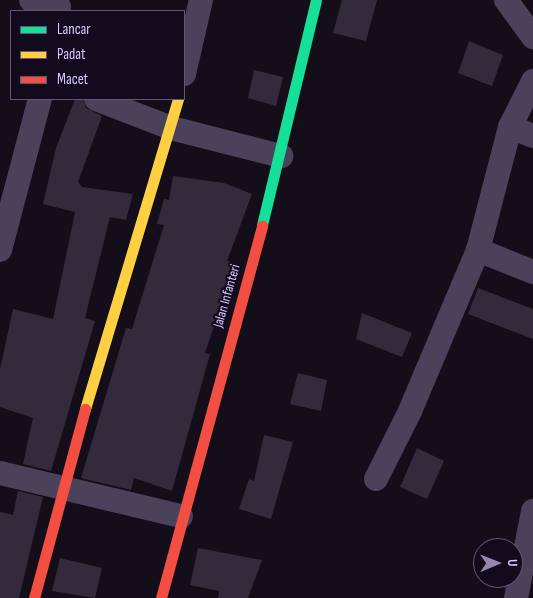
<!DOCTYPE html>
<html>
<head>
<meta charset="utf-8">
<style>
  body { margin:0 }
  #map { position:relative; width:533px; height:598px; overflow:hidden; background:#130e19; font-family:"Sofia Sans Condensed",sans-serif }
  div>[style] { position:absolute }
  .building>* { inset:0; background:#332b3c }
  .street>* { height:24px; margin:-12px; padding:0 12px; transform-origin:12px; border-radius:12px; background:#49425a }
  .fast>* { height:11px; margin:-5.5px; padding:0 5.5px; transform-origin:5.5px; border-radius:5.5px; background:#16e098 }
  .slow>* { height:11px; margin:-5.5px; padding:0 5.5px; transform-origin:5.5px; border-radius:5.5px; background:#ffcf43 }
  .jam>* { height:11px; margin:-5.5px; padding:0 5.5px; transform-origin:5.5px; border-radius:5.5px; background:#f24e42 }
  span { translate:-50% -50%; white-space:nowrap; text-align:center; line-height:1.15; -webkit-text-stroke:4.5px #120a1d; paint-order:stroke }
  .street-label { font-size:14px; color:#dcc6ff }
  .legend { position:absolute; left:10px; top:10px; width:175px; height:90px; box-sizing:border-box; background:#120a1d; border:1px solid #635577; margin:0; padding:6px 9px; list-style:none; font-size:15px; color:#dcc6ff }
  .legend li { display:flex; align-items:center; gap:10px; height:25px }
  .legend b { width:25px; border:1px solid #635577 }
  .north { position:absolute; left:473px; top:538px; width:50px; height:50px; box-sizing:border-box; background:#120a1d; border:1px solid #635577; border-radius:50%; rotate:89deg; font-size:14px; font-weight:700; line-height:20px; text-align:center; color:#dcc6ff }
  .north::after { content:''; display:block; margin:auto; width:18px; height:22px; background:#9686ae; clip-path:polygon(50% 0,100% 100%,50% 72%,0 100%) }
</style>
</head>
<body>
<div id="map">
  <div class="building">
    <div style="clip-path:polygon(342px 0,377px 0,366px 41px,333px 33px)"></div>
    <div style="clip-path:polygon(469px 41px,503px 55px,492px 86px,458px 73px)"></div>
    <div style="clip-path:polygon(254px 70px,283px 77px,276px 106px,248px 98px)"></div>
    <div style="clip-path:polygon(75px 99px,83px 99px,86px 108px,102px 116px,78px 182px,82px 187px,133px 194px,126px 220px,110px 217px,85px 318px,95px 321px,51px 471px,23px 464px,33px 418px,0 407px,0 369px,13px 309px,53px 319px,75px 212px,43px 204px,56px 148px)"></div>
    <div style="clip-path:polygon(173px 176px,224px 183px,252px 194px,227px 261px,235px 263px,205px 353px,210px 354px,172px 491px,134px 478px,131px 490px,81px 478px,126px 328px,132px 329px,164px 225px,157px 224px,164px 199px,169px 200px)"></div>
    <div style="clip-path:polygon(478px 288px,533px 309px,533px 339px,468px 314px)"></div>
    <div style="clip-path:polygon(362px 313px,412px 333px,402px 357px,356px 339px)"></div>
    <div style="clip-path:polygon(298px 373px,327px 380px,321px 411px,290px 404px)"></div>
    <div style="clip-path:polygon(264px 435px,293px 442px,271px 519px,239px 509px,249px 479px,254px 481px)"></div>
    <div style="clip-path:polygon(417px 448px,444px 461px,427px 499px,400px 487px)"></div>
    <div style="clip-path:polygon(18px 491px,43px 497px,19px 598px,0 598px,0 512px,13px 515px)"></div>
    <div style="clip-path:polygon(198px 548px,262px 560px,248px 598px,218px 598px,219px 591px,190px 585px)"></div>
    <div style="clip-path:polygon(60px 558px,102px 568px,95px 598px,52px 591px)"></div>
  </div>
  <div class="street">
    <div style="left:31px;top:0;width:29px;rotate:14deg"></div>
    <div style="left:506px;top:0;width:46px;rotate:53.9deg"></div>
    <div style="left:184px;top:74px;width:76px;rotate:-77.1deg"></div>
    <div style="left:533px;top:81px;width:51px;rotate:116.6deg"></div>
    <div style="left:510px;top:127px;width:25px;rotate:21deg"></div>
    <div style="left:96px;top:99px;width:80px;rotate:21.1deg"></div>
    <div style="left:171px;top:128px;width:114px;rotate:14.3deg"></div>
    <div style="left:0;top:250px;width:156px;rotate:-75.2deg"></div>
    <div style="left:478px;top:250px;width:59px;rotate:21.8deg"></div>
    <div style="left:0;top:473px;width:186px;rotate:13.4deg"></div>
    <div style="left:376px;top:479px;width:76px;rotate:-63.4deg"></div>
    <div style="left:410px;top:411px;width:175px;rotate:-67.1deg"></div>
    <div style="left:478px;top:250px;width:127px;rotate:-75.4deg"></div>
    <div style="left:516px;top:598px;width:89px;rotate:-78.9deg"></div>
  </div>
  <div class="fast">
    <div style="left:262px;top:225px;width:231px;rotate:-76.5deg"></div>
  </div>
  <div class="slow">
    <div style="left:85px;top:409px;width:324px;rotate:-73.3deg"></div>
  </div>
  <div class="jam">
    <div style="left:34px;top:598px;width:196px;rotate:-74.9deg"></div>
    <div style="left:161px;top:598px;width:386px;rotate:-74.8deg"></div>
  </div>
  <div class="street-label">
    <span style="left:227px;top:296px;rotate:-74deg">Jalan Infanteri</span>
  </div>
  <ul class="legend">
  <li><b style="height:6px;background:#16e098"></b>Lancar</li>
  <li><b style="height:6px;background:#ffcf43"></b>Padat</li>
  <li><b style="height:6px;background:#f24e42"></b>Macet</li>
  </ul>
  <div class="north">U</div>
</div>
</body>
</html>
